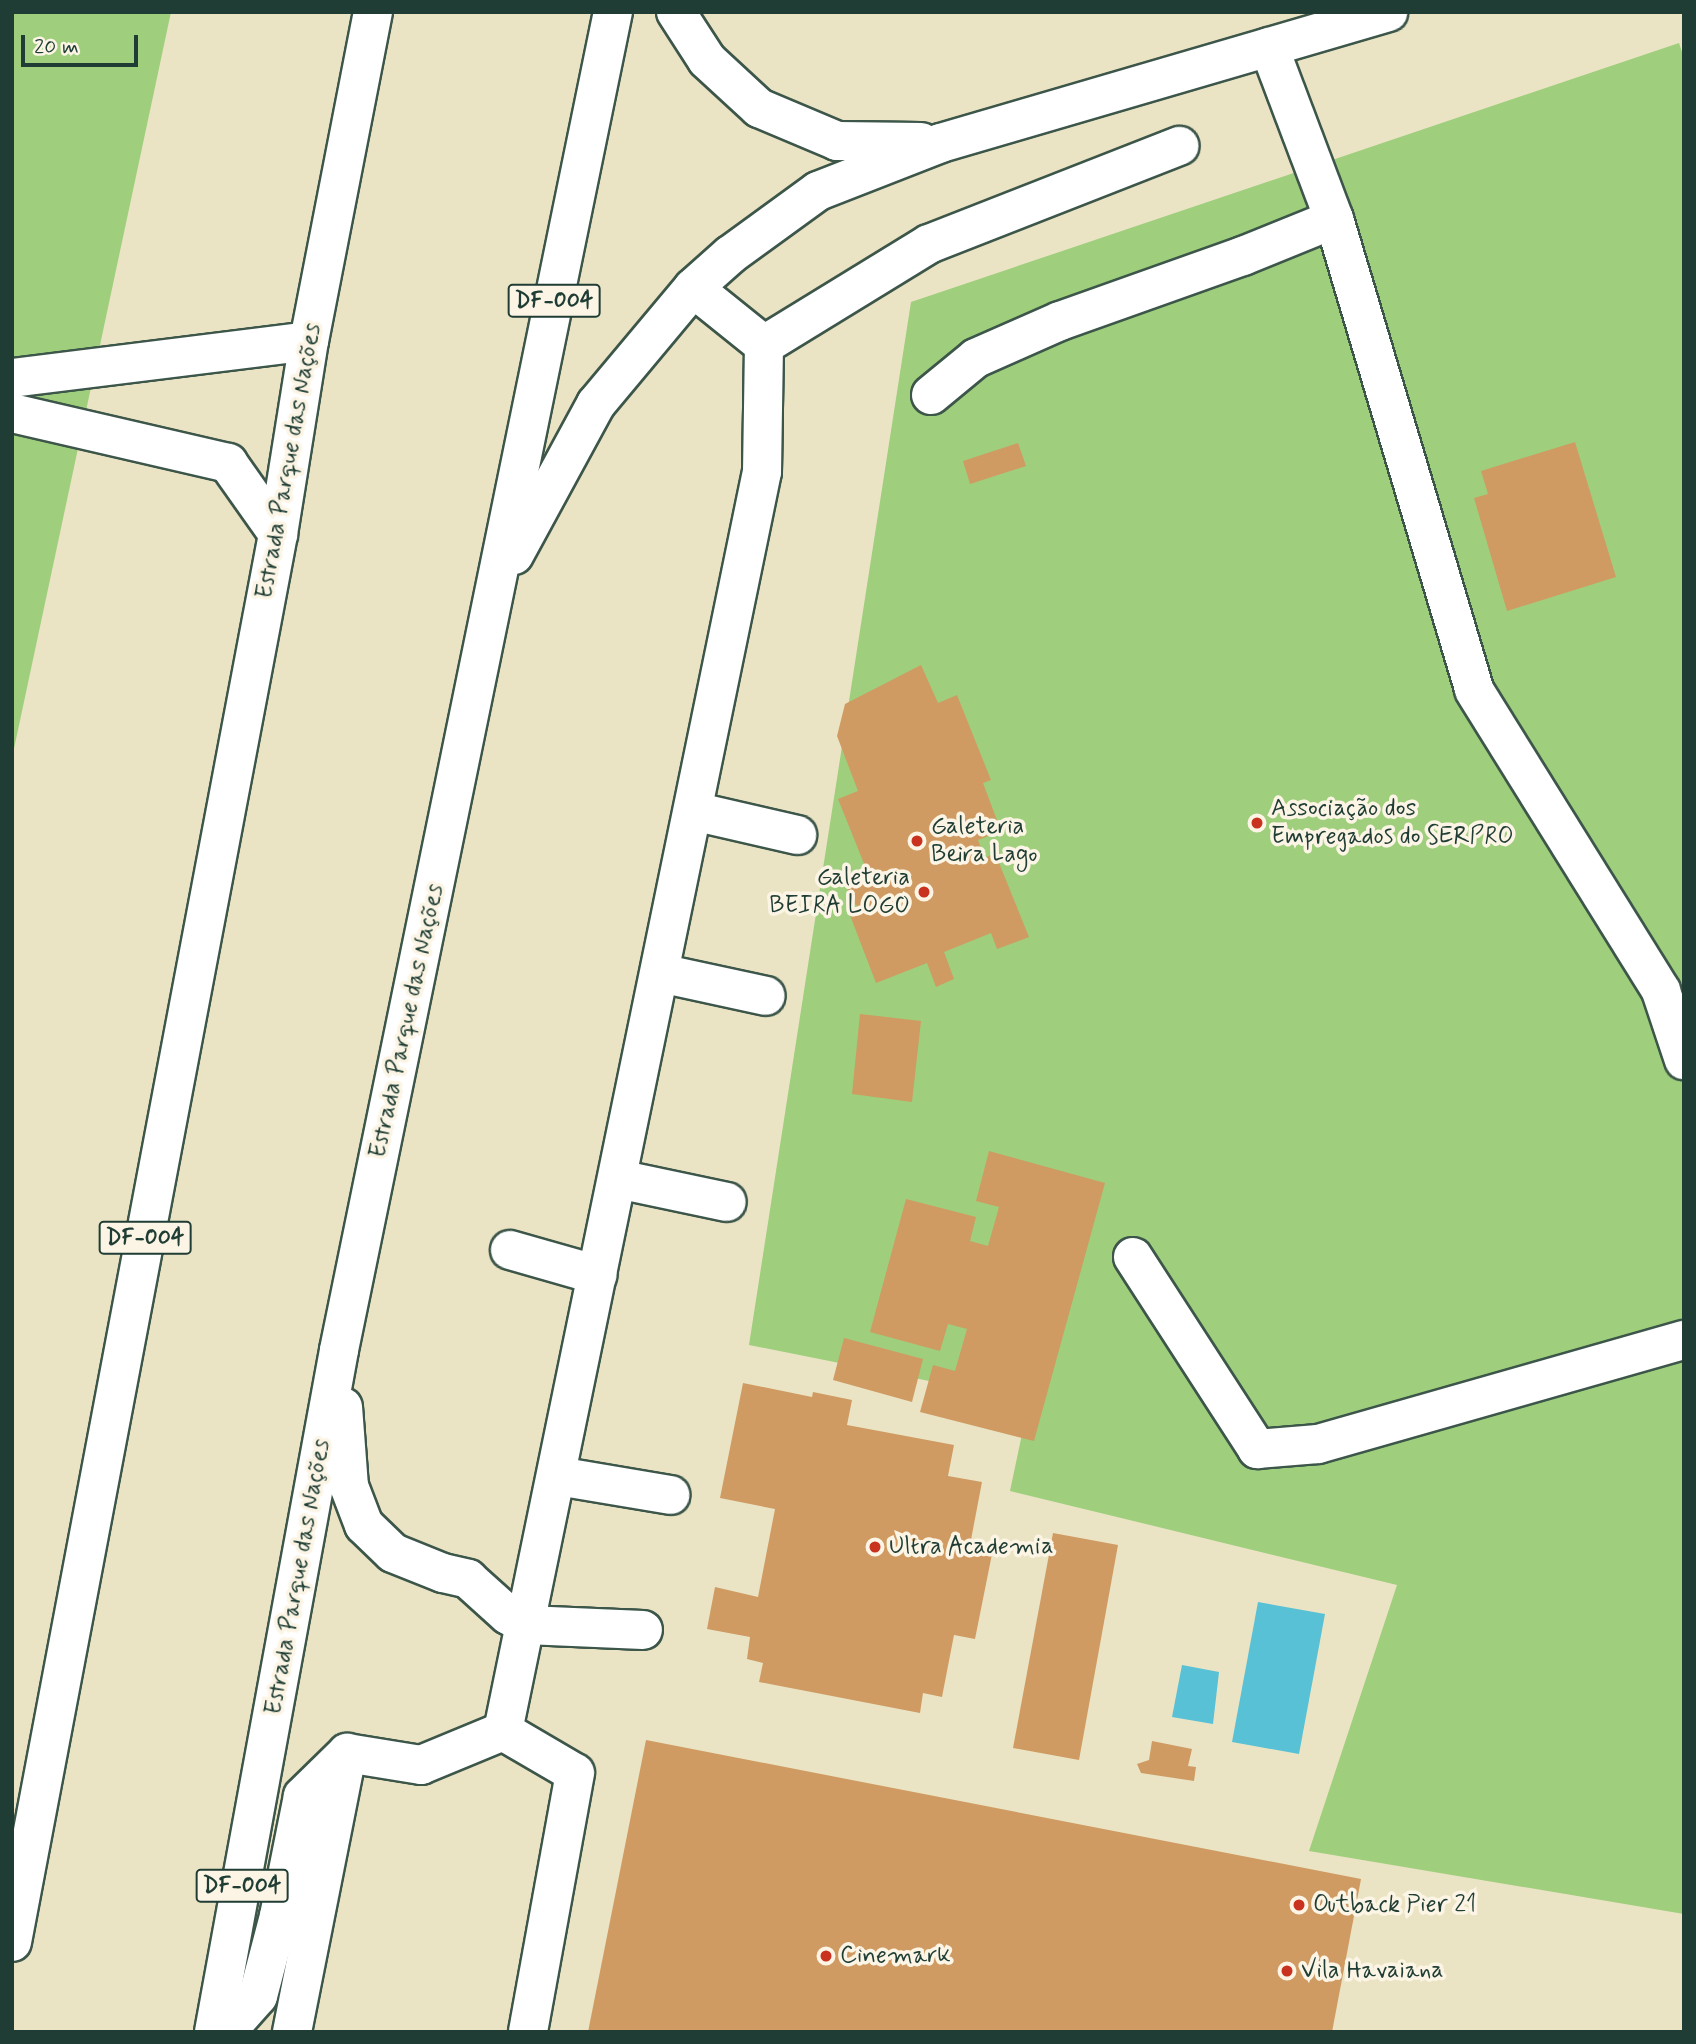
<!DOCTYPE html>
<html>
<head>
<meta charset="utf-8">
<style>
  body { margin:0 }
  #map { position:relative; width:1696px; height:2044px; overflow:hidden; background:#eae4c4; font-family:Mynerve,sans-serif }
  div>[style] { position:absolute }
  .green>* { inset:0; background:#9fce7d }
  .water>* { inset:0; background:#58c1d5 }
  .building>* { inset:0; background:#cf9b62 }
  .roads { filter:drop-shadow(2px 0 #3d564a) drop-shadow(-2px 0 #3d564a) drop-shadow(0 2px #3d564a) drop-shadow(0 -2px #3d564a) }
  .minor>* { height:38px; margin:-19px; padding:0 19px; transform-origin:19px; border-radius:19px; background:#fff }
  .highway>* { height:38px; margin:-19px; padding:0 19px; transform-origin:19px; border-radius:19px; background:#fff }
  .dots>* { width:19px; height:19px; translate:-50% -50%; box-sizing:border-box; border:4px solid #fcf5e5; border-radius:50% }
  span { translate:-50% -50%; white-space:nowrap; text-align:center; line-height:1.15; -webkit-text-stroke:7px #fcf5e5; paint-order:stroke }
  .shield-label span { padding:2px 5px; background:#fcf5e5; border:2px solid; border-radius:5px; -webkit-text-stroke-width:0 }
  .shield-label { font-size:23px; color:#1f3d34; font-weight:700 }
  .street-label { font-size:24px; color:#1f3d34 }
  .poi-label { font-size:24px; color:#1f3d34 }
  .left { translate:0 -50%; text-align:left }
  .right { translate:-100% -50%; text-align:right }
  .frame { position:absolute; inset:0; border:14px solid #1f3d34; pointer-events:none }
  .scale { position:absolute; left:21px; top:35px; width:117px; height:32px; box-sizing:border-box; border:4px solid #1f3d34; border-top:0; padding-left:9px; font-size:21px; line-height:24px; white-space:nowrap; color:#1f3d34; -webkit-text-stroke:5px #fcf5e5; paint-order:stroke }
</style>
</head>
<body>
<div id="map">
  <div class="green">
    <div style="clip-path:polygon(12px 12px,171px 12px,12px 758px)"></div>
    <div style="clip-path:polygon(1679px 43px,1684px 58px,1684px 1914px,1309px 1851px,1397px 1585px,1010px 1491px,1029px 1401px,749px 1345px,911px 302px)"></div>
  </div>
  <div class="water">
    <div style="clip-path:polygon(1258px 1602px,1325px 1614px,1299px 1754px,1232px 1742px)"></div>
    <div style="clip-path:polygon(1182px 1665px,1219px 1672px,1213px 1724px,1172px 1717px)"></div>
  </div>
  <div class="building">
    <div style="clip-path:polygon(1575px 442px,1616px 577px,1507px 611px,1474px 498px,1488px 494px,1481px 471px)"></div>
    <div style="clip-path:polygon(1018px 443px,1026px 466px,970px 484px,963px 461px)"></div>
    <div style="clip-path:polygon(921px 665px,938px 703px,957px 695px,991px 780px,983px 783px,1001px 831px,978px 840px,985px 858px,995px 853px,1029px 937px,997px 949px,991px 933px,944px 952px,954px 979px,936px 987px,927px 963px,876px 983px,848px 910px,858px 906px,850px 902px,847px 892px,850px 884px,869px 876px,838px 799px,858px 791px,837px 736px,845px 704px)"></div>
    <div style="clip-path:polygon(860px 1014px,921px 1021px,912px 1102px,852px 1094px)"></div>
    <div style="clip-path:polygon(989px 1151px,1105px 1183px,1034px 1441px,920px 1412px,933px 1365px,955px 1371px,967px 1329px,948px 1324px,940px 1351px,870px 1332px,906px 1199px,976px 1217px,970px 1241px,988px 1246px,999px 1207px,976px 1201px)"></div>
    <div style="clip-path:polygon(844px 1338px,923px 1359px,912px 1402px,833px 1380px)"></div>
    <div style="clip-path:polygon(743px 1383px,812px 1397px,813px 1392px,852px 1400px,847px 1425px,954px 1445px,948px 1476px,982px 1482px,970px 1545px,993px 1549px,975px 1639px,954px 1635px,942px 1697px,923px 1693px,920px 1713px,759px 1682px,763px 1663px,747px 1659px,750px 1637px,707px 1629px,715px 1587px,758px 1597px,775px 1509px,720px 1498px)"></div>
    <div style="clip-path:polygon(1053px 1533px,1118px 1545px,1079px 1760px,1013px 1748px)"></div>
    <div style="clip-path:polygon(646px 1740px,1361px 1879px,1332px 2032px,588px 2032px)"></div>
    <div style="clip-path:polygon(1152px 1741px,1192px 1749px,1188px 1766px,1196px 1767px,1194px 1781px,1141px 1773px,1137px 1764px,1149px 1760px)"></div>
  </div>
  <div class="roads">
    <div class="minor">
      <div style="left:1269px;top:47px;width:184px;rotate:69.3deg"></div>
      <div style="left:1334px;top:219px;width:491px;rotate:73.4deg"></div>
      <div style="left:1474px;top:690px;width:354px;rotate:58.1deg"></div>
      <div style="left:1661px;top:991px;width:73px;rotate:71.6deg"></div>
      <div style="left:941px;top:143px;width:466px;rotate:-16.3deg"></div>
      <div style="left:764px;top:345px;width:193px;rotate:-31.5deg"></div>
      <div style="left:929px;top:244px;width:269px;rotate:-21.4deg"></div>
      <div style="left:12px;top:378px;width:299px;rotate:-7.1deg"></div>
      <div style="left:931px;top:395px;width:58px;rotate:-39.4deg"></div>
      <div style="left:976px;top:358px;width:92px;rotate:-23.8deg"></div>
      <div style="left:1060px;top:321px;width:194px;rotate:-19.6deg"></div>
      <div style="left:1243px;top:256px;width:98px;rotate:-22.1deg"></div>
      <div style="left:12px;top:413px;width:222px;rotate:13deg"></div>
      <div style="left:228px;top:463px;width:87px;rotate:54.8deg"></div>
      <div style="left:693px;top:811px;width:107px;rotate:13deg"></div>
      <div style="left:660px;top:973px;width:108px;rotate:12.2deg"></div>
      <div style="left:618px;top:1179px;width:111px;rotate:11.9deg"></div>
      <div style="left:510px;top:1250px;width:91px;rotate:15.9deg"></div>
      <div style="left:1133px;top:1257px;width:229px;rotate:57.1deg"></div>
      <div style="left:1257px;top:1449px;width:61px;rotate:-4.7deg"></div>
      <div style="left:1318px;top:1444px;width:380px;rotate:-15.9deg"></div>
      <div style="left:557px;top:1476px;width:115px;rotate:9.5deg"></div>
      <div style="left:443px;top:1573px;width:26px;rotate:13deg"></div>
      <div style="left:468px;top:1579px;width:54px;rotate:42deg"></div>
      <div style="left:508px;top:1615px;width:21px;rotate:29deg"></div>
      <div style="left:526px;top:1625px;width:117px;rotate:2.4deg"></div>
      <div style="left:503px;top:1731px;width:1285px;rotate:-78.38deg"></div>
      <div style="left:762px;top:472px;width:127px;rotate:-89.1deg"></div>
      <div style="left:764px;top:345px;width:91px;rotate:-141.2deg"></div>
      <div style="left:292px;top:2032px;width:284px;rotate:-78.8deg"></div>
      <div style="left:347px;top:1753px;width:75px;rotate:9.2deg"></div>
      <div style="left:421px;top:1765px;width:89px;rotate:-22.5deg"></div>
      <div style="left:503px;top:1731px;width:83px;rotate:30.3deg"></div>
      <div style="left:575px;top:1773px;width:263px;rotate:100.3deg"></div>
    </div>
    <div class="highway">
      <div style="left:676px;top:12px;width:57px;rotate:57.1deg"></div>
      <div style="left:707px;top:60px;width:71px;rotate:42.7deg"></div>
      <div style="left:759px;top:108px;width:85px;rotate:22.9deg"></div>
      <div style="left:837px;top:141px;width:84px;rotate:0.7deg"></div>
      <div style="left:514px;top:555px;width:172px;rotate:-61.5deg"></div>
      <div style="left:596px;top:404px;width:151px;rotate:-50.1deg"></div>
      <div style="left:693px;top:288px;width:50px;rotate:-41.7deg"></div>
      <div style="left:730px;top:255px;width:109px;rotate:-36deg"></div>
      <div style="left:818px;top:191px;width:132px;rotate:-21.3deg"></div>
      <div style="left:343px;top:1407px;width:79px;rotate:85.7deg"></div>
      <div style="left:349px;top:1486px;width:42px;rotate:69deg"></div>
      <div style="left:364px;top:1525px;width:40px;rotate:44deg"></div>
      <div style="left:393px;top:1553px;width:54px;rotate:21.8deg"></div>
      <div style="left:12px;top:1942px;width:1433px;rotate:-79.3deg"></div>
      <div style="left:278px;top:534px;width:195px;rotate:-80.9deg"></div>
      <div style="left:309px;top:341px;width:335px;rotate:-79deg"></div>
      <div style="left:214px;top:2032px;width:693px;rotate:-79.61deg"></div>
      <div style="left:339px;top:1350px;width:1366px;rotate:-78.43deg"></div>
      <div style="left:226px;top:2032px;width:48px;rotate:-48.4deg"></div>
      <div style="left:258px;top:1996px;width:83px;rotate:-75.3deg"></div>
      <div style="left:279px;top:1916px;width:122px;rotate:-78.7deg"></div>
      <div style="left:303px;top:1796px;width:62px;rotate:-44.3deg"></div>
    </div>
  </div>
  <div class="dots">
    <div style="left:1257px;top:823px;background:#c8321e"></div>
    <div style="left:917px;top:841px;background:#c8321e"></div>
    <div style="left:924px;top:892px;background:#c8321e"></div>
    <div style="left:875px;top:1547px;background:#c8321e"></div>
    <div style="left:1299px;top:1905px;background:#c8321e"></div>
    <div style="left:826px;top:1956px;background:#c8321e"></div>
    <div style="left:1287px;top:1971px;background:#c8321e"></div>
  </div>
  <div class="shield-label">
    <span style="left:554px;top:301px">DF-004</span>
    <span style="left:145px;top:1238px">DF-004</span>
    <span style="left:242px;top:1886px">DF-004</span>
  </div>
  <div class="street-label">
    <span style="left:289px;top:461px;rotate:-80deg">Estrada Parque das Nações</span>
    <span style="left:407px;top:1021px;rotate:-78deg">Estrada Parque das Nações</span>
    <span style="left:298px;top:1577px;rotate:-80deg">Estrada Parque das Nações</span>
  </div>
  <div class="poi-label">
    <span class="left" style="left:1271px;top:823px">Associação dos<br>Empregados do SERPRO</span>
    <span class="left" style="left:931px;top:841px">Galeteria<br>Beira Lago</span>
    <span class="right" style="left:910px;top:892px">Galeteria<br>BEIRA LOGO</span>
    <span class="left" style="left:889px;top:1547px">Ultra Academia</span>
    <span class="left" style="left:1313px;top:1905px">Outback Pier 21</span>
    <span class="left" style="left:840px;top:1956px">Cinemark</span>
    <span class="left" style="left:1301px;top:1971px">Vila Havaiana</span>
  </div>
  <div class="frame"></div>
  <div class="scale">20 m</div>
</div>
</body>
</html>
